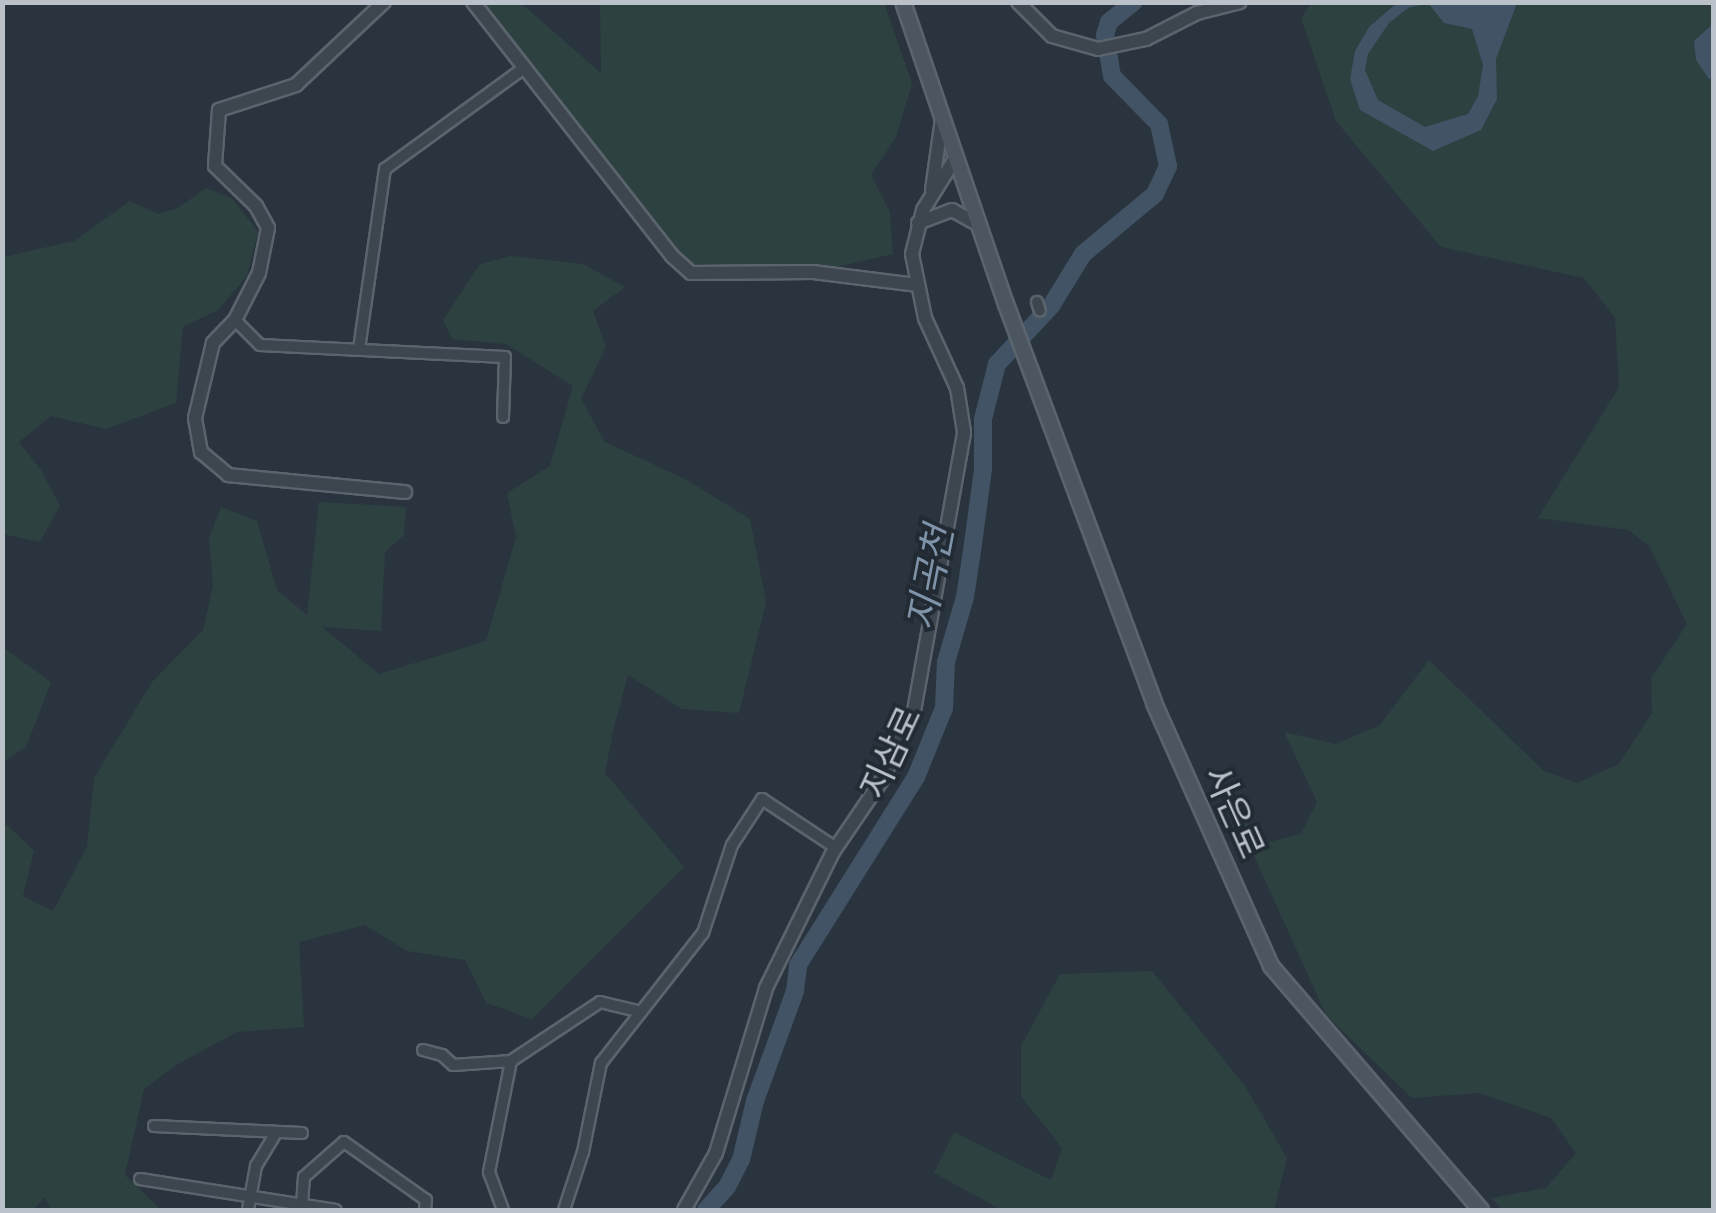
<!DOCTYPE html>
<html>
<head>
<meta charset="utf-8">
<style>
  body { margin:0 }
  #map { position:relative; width:1716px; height:1213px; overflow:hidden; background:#2a343f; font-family:Mulish,"Noto Sans KR",sans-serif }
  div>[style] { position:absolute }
  .green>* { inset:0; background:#2d4141 }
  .water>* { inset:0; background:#415365 }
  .river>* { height:18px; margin:-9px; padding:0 9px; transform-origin:9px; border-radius:9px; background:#415365 }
  .roads { filter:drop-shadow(2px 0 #5b646c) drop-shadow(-2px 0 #5b646c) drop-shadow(0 2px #5b646c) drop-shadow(0 -2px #5b646c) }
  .minor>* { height:10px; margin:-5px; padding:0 5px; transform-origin:5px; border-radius:5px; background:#3d464f }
  .tertiary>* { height:12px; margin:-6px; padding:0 6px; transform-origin:6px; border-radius:6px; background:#3d464f }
  .secondary>* { height:14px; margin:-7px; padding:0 7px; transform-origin:7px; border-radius:7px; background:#4c5661 }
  span { translate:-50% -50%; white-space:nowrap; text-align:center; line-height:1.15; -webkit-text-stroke:8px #222b34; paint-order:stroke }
  .street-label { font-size:35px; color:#bac1c9 }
  .water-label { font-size:38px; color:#7f94a8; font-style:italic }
  .frame { position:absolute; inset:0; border:5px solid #bac1c9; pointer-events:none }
</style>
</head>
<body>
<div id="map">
  <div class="green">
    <div style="clip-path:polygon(1312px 2px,1713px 3px,1713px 1210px,1503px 1210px,1491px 1198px,1546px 1188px,1576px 1153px,1551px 1118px,1479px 1093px,1412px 1098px,1326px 1015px,1221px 783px,1261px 844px,1301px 834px,1317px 802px,1284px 732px,1336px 744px,1380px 725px,1429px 660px,1544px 771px,1577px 783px,1619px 764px,1652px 713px,1651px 678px,1687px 624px,1649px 546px,1629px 530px,1538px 518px,1619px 387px,1615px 318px,1584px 278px,1441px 247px,1336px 121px,1301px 18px)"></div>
    <div style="clip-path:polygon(473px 3px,521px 3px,601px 73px,600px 3px,884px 3px,912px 83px,896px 137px,871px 175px,890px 212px,893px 254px,813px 272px,691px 273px)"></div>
    <div style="clip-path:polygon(206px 188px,233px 199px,258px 232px,247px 276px,218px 310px,183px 327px,176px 403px,106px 429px,51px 416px,19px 442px,41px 470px,60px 506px,40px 542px,3px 534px,3px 257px,74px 241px,130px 201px,158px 214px,178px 208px)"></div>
    <div style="clip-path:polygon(511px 256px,583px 264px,625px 287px,593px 311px,606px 347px,581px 399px,605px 442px,685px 479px,750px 519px,766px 602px,739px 713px,682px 709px,628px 675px,613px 731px,605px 773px,684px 867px,532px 1019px,486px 1003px,465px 960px,407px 951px,365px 925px,299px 942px,304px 1027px,237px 1032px,176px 1065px,144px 1089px,125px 1175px,161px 1210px,52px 1210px,44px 1197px,34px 1210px,3px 1210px,3px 827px,7px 825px,34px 851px,23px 896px,53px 911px,87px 847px,94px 778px,152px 682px,203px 630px,213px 586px,209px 538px,221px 507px,257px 521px,277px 590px,307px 615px,319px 502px,406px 507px,404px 535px,385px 552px,381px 631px,322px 627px,379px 674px,486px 641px,516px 537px,507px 493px,550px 466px,573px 386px,506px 344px,452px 339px,443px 320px,480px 264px)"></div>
    <div style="clip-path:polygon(3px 647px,51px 682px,26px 747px,3px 762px)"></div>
    <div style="clip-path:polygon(1152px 971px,1245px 1086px,1287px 1158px,1274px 1210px,1002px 1210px,934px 1173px,954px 1132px,1051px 1180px,1062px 1148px,1021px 1096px,1021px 1046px,1060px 974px)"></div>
  </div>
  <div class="water">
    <div style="clip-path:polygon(evenodd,1397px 3px,1517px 3px,1496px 59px,1497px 99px,1481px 130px,1433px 151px,1360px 110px,1350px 79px,1355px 51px,1369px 27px,1397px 3px,1428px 3px,1444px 23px,1472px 29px,1483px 65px,1478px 96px,1468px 114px,1425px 127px,1378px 100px,1365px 70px,1368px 54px,1389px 23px,1408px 8px,1428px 3px)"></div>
    <div style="clip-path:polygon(1713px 24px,1713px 78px,1709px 79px,1696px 60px,1694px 41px)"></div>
  </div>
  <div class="river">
    <div style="left:706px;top:1210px;width:31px;rotate:-48deg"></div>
    <div style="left:727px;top:1187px;width:30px;rotate:-63deg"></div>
    <div style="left:741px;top:1160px;width:61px;rotate:-76.7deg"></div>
    <div style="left:755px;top:1101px;width:117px;rotate:-70deg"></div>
    <div style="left:795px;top:991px;width:26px;rotate:-83deg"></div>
    <div style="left:798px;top:965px;width:222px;rotate:-57.9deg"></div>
    <div style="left:916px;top:777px;width:74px;rotate:-67.9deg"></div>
    <div style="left:944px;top:708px;width:46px;rotate:-87.5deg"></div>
    <div style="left:946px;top:662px;width:68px;rotate:-73.7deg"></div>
    <div style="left:965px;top:597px;width:54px;rotate:-81.4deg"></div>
    <div style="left:973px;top:544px;width:76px;rotate:-82.4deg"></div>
    <div style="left:983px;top:469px;width:50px;rotate:-90deg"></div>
    <div style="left:983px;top:419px;width:57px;rotate:-75.7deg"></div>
    <div style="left:997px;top:364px;width:79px;rotate:-47deg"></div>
    <div style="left:1051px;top:306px;width:61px;rotate:-58.4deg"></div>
    <div style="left:1083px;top:254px;width:94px;rotate:-39.8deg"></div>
    <div style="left:1155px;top:194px;width:31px;rotate:-65deg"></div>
    <div style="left:1168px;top:166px;width:43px;rotate:-102.1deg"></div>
    <div style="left:1159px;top:124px;width:67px;rotate:-134.4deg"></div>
    <div style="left:1112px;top:76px;width:42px;rotate:-99.7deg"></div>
    <div style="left:1105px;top:35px;width:14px;rotate:-73deg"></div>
    <div style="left:1109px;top:22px;width:32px;rotate:-39deg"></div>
  </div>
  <div class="roads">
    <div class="minor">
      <div style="left:1037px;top:302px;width:9px;rotate:72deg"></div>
      <div style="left:235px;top:320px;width:35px;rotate:45deg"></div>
      <div style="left:260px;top:345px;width:245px;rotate:2.8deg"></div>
      <div style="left:505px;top:357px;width:60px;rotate:91.9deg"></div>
      <div style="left:359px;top:349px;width:182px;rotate:-81.8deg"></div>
      <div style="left:385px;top:169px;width:172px;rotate:-36deg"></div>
      <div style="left:423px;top:1050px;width:20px;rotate:15deg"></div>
      <div style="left:442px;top:1055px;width:15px;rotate:42deg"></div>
      <div style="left:453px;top:1065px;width:58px;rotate:-3.9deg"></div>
      <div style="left:154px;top:1126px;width:148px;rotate:2.7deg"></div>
      <div style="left:140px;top:1179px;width:198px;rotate:9deg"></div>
      <div style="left:302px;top:1205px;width:28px;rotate:-86deg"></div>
      <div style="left:304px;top:1177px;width:53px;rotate:-41.2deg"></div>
      <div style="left:344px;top:1142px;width:100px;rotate:35.3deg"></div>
      <div style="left:426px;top:1200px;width:10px;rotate:96deg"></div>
      <div style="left:248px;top:1210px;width:45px;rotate:-79.7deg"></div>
      <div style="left:256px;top:1166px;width:39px;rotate:-59deg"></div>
      <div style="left:503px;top:1210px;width:40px;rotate:-110.2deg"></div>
      <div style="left:489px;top:1172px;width:113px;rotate:-78.8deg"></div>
      <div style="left:511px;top:1061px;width:107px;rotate:-33.5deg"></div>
      <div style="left:600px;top:1002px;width:42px;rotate:13.7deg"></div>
      <div style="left:564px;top:1210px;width:61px;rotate:-71.9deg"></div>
      <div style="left:583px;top:1152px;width:91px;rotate:-78.6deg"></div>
      <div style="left:601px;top:1063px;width:165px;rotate:-51.9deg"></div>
      <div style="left:703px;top:933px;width:93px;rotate:-71.8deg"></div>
      <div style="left:732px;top:845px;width:55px;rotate:-56.9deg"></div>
      <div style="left:762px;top:799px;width:89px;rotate:33.5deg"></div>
    </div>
    <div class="tertiary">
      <div style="left:384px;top:2px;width:121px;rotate:136.7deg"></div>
      <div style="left:296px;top:85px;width:81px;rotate:162deg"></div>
      <div style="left:219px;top:110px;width:56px;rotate:94.1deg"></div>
      <div style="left:215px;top:166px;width:57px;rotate:44.3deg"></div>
      <div style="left:256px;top:206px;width:25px;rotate:61deg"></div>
      <div style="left:268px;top:228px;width:46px;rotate:101.3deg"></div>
      <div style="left:259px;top:273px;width:53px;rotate:117.1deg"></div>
      <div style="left:235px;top:320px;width:32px;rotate:134deg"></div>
      <div style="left:213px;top:343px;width:77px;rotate:103.5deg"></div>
      <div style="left:195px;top:418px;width:35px;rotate:80deg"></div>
      <div style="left:201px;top:452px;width:35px;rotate:40deg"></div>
      <div style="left:228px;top:475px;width:178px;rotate:5.5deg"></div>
      <div style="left:473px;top:2px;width:323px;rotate:51.9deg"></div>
      <div style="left:672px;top:256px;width:25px;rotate:42deg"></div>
      <div style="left:691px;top:273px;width:122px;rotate:-0.5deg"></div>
      <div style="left:813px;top:272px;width:106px;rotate:7.1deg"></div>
      <div style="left:1018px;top:2px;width:48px;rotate:45deg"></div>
      <div style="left:1052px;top:36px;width:48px;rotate:15.8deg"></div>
      <div style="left:1098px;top:49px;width:49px;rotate:-11.8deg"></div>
      <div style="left:1146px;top:39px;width:57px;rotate:-27deg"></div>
      <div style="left:1197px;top:13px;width:44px;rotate:-14.3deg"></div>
      <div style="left:932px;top:190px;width:72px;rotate:-82deg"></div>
      <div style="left:918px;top:223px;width:36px;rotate:-21deg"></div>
      <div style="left:952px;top:210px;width:31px;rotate:29deg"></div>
      <div style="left:684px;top:1210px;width:65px;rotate:-60.7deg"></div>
      <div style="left:716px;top:1153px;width:172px;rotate:-73.1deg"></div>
      <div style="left:766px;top:988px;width:152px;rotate:-63.8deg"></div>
      <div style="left:833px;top:852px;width:87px;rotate:-55.8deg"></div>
      <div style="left:882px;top:780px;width:76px;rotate:-65.1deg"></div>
      <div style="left:914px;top:711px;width:283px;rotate:-79.8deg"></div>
      <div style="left:964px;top:432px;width:45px;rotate:-99deg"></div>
      <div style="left:957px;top:388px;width:77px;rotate:-114.6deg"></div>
      <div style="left:925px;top:318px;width:65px;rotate:-101.5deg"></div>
      <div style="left:912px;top:254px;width:45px;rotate:-76deg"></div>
      <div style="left:923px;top:210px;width:62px;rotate:-58.1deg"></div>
    </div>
    <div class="secondary">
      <div style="left:903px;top:2px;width:319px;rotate:71.2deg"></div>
      <div style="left:1006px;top:304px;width:426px;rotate:69.6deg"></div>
      <div style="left:1154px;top:703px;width:288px;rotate:66deg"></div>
      <div style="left:1271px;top:966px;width:322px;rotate:49.3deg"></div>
    </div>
  </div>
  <div class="street-label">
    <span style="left:890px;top:752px;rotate:-65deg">지삼로</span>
    <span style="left:1235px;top:812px;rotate:66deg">사은로</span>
  </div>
  <div class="water-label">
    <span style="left:930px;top:578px;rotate:-79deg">지곡천</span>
  </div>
  <div class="frame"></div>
</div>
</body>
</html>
